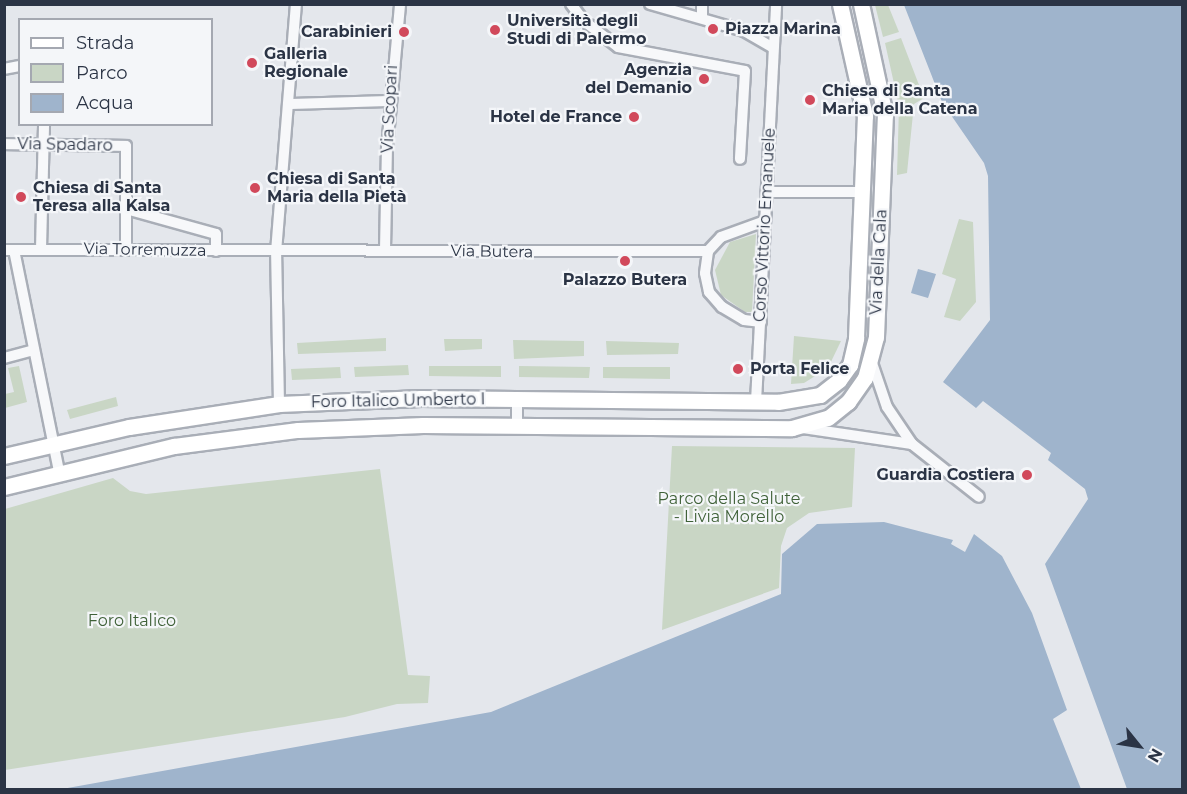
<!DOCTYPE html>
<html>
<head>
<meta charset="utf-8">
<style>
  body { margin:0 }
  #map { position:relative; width:1187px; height:794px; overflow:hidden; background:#e4e7ec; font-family:Montserrat,sans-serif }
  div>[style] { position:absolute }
  .green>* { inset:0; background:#c9d6c5 }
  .water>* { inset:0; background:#9fb4cc }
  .roads { filter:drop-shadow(2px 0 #a9aeb7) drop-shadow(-2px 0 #a9aeb7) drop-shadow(0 2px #a9aeb7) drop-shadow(0 -2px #a9aeb7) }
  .street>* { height:10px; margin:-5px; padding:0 5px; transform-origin:5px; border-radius:5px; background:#f7f8fa }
  .secondary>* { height:15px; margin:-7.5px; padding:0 7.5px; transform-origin:7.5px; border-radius:7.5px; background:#fff }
  .dots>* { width:16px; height:16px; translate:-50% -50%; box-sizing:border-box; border:3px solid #f4f6f9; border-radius:50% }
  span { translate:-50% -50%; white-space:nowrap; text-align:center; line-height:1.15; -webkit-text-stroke:4.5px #f4f6f9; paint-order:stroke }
  .poi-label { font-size:16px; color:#2b3445; font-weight:700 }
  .left { translate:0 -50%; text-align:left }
  .right { translate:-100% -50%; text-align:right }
  .street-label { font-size:16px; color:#2b3445 }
  .park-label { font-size:16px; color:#3f6138 }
  .frame { position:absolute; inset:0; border:6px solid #2b3445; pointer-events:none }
  .legend { position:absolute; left:18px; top:18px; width:195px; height:108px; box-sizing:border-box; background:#f4f6f9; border:2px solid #a4a8b1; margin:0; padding:8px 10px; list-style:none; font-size:18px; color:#2b3445 }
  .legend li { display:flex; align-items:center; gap:12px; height:30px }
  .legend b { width:30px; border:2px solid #a4a8b1 }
  .north { position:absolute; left:1109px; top:716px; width:60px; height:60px; -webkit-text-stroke:4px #f4f6f9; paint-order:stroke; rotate:120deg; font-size:16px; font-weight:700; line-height:24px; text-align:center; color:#2b3445 }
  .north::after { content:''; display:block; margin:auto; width:21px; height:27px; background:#2b3445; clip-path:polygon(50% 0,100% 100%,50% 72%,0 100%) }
</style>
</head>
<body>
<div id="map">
  <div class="green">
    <div style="clip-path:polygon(875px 5px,888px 5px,899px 32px,883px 37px)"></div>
    <div style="clip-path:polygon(901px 38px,924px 98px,914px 104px,907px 173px,897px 175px,899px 106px,885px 43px)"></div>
    <div style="clip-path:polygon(959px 219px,973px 222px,976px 302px,960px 321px,944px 317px,956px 279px,942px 274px)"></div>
    <div style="clip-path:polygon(756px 234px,752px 312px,745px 312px,721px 295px,715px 270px,730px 242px)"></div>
    <div style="clip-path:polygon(794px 336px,841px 341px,828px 368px,804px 383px,791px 384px)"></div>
    <div style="clip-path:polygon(386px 338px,386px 351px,298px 354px,297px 343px)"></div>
    <div style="clip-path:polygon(444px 339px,482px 339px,482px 349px,445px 351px)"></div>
    <div style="clip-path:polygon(513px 340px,584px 341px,584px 356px,514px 359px)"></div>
    <div style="clip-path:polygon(606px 341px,679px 343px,678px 354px,607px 355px)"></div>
    <div style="clip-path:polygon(408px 365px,409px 375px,355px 377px,354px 367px)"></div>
    <div style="clip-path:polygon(19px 366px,27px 402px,5px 408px,5px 394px,14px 392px,8px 368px)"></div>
    <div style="clip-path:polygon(429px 366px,501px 366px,501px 377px,429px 376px)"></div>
    <div style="clip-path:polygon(519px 366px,590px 367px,589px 378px,519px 377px)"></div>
    <div style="clip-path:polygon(340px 367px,341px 378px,292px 380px,291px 369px)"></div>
    <div style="clip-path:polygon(603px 367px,670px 367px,670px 379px,603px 378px)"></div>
    <div style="clip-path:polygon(116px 397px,118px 406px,70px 419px,67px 410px)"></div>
    <div style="clip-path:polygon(672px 446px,855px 448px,852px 507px,809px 513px,787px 528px,781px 546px,779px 588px,662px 630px)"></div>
    <div style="clip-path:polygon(380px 469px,408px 675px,430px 676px,428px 703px,397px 704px,345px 717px,5px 770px,5px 509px,113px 478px,130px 491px,146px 494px)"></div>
  </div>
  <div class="water">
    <div style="clip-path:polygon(904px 5px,1182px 5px,1182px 789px,1127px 789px,1045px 564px,1088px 499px,1085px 489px,1048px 460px,1051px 453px,983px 401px,976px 408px,943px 382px,990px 320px,988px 176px,984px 163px,942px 102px)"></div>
    <div style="clip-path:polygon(918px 269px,936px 274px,928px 298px,911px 293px)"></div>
    <div style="clip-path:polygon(884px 522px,953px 540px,951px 544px,965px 552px,974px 534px,1002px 556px,1032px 613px,1067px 710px,1053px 719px,1081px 789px,62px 789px,491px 712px,781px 594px,782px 554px,817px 524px)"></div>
  </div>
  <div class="roads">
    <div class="street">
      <div style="left:571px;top:4px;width:21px;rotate:53deg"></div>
      <div style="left:584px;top:21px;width:43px;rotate:37.4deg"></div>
      <div style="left:618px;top:47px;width:129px;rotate:10.7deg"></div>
      <div style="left:745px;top:71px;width:88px;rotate:93.3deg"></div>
      <div style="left:650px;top:4px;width:98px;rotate:16deg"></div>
      <div style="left:744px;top:31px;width:34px;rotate:30deg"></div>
      <div style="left:702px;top:17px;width:13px;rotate:-90deg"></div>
      <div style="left:4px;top:69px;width:16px;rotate:-11deg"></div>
      <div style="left:288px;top:104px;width:103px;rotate:-1.7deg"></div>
      <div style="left:4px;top:144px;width:122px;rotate:0.9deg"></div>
      <div style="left:126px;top:146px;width:104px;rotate:90deg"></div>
      <div style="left:767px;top:192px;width:96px"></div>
      <div style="left:126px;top:209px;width:93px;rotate:15.5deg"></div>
      <div style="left:216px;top:234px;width:17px;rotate:90deg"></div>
      <div style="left:41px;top:249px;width:125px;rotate:-88.6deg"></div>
      <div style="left:4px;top:250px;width:704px;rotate:0.08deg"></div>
      <div style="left:14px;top:250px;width:226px;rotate:78.5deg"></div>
      <div style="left:385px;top:250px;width:102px;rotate:-88.9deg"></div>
      <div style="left:387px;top:148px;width:145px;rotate:-84.8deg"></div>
      <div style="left:761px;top:322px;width:17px;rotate:-173deg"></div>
      <div style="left:744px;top:320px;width:26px;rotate:-149deg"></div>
      <div style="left:722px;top:307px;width:20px;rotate:-131deg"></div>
      <div style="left:709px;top:292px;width:19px;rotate:-102deg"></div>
      <div style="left:705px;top:273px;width:22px;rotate:-82deg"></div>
      <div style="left:708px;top:251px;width:19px;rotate:-47deg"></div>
      <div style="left:721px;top:237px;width:47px;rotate:-20deg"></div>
      <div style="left:4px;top:358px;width:31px;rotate:-15deg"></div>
      <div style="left:872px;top:363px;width:46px;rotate:71.2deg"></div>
      <div style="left:887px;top:407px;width:45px;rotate:56deg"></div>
      <div style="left:912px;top:444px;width:85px;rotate:38.3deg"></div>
      <div style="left:756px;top:402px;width:399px;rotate:-87.1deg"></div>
      <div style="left:279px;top:404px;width:152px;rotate:-91.1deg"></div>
      <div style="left:276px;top:252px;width:249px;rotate:-85.4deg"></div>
      <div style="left:517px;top:426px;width:26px;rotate:-90deg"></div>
      <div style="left:803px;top:428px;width:110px;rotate:8.4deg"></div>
    </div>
    <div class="secondary">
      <div style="left:4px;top:456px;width:128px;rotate:-13.1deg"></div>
      <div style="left:129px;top:427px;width:152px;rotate:-8.7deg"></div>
      <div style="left:279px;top:404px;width:142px;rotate:-2.4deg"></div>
      <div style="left:421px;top:398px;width:357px;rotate:0.6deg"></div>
      <div style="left:778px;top:402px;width:43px;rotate:-9.5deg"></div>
      <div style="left:820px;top:395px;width:24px;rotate:-38deg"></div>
      <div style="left:839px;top:380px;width:19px;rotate:-54deg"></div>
      <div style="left:850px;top:365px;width:28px;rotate:-77deg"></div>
      <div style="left:856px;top:338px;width:222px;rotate:-87.7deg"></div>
      <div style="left:865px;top:116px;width:115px;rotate:-102.6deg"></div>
      <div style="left:4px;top:487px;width:175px;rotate:-13.6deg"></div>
      <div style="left:174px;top:446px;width:125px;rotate:-7.4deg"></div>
      <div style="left:298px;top:430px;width:125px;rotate:-2.3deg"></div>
      <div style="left:423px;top:425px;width:369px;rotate:0.5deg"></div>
      <div style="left:792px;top:428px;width:37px;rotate:-16deg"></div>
      <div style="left:828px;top:418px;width:26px;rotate:-39deg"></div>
      <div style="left:848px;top:402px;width:29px;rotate:-55deg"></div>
      <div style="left:865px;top:378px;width:42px;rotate:-75deg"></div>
      <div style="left:876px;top:337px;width:222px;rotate:-87.7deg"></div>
      <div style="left:885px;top:115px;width:114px;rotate:-102.2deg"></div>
    </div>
  </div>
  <div class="dots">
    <div style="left:713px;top:29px;background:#d1495b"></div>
    <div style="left:495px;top:30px;background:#d1495b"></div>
    <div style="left:404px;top:32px;background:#d1495b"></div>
    <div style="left:252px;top:63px;background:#d1495b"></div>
    <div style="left:704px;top:79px;background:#d1495b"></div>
    <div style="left:810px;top:100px;background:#d1495b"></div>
    <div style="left:634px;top:117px;background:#d1495b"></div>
    <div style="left:255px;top:188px;background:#d1495b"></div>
    <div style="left:21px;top:197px;background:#d1495b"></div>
    <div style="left:625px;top:261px;background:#d1495b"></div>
    <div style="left:738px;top:369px;background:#d1495b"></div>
    <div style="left:1027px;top:475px;background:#d1495b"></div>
  </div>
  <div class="poi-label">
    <span class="left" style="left:507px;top:30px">Università degli<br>Studi di Palermo</span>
    <span class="left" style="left:725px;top:29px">Piazza Marina</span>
    <span class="right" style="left:392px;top:32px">Carabinieri</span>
    <span class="left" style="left:264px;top:63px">Galleria<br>Regionale</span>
    <span class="right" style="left:692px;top:79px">Agenzia<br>del Demanio</span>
    <span class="left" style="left:822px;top:100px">Chiesa di Santa<br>Maria della Catena</span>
    <span class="right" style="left:622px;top:117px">Hotel de France</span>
    <span class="left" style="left:267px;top:188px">Chiesa di Santa<br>Maria della Pietà</span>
    <span class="left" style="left:33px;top:197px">Chiesa di Santa<br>Teresa alla Kalsa</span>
    <span style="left:625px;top:280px">Palazzo Butera</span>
    <span class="left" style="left:750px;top:369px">Porta Felice</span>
    <span class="right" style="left:1015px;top:475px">Guardia Costiera</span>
  </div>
  <div class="street-label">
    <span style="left:390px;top:109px;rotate:-87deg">Via Scopari</span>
    <span style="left:65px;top:145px;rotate:1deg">Via Spadaro</span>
    <span style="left:765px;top:225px;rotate:-87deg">Corso Vittorio Emanuele</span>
    <span style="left:145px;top:250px;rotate:1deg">Via Torremuzza</span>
    <span style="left:492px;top:252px;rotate:1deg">Via Butera</span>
    <span style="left:879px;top:262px;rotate:-87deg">Via della Cala</span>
    <span style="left:398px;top:401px;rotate:-1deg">Foro Italico Umberto I</span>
  </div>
  <div class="park-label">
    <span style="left:729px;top:508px">Parco della Salute<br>- Livia Morello</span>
    <span style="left:132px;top:621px">Foro Italico</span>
  </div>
  <div class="frame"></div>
  <ul class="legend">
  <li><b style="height:8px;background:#fff"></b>Strada</li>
  <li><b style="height:16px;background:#c9d6c5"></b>Parco</li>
  <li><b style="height:16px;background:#9fb4cc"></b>Acqua</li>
  </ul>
  <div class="north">N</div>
</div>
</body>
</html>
